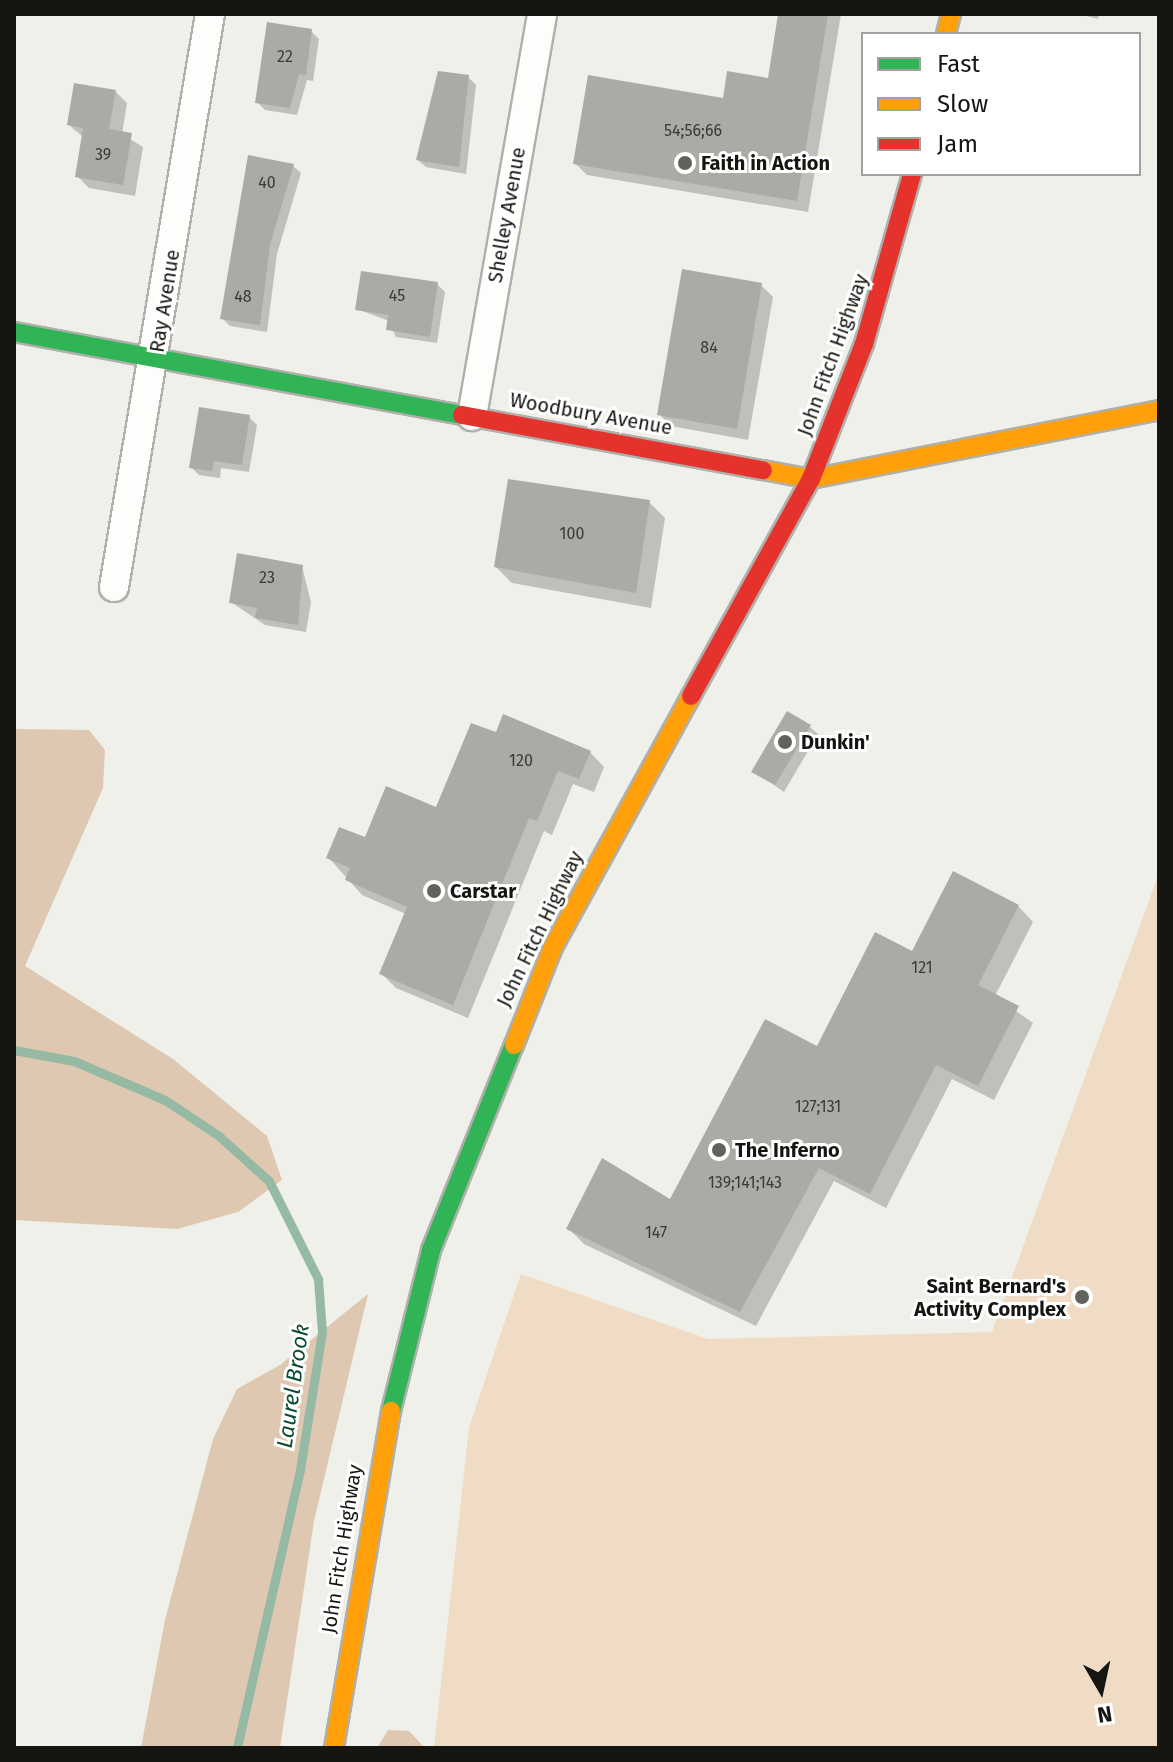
<!DOCTYPE html>
<html>
<head>
<meta charset="utf-8">
<style>
  body { margin:0 }
  #map { position:relative; width:1173px; height:1762px; overflow:hidden; background:#eff0e9; font-family:"Fira Sans",sans-serif }
  div>[style] { position:absolute }
  .green>* { inset:0; background:#f0dbc5 }
  .forest>* { inset:0; background:#dec8b1 }
  .shadow>* { inset:0; background:#0003 }
  .stream>* { height:9px; margin:-4.5px; padding:0 4.5px; transform-origin:4.5px; border-radius:4.5px; background:#95b9a3 }
  .building>* { inset:0; background:#a9aba5 }
  .roads { filter:drop-shadow(2px 0 #afb0ab) drop-shadow(-2px 0 #afb0ab) drop-shadow(0 2px #afb0ab) drop-shadow(0 -2px #afb0ab) }
  .street>* { height:28px; margin:-14px; padding:0 14px; transform-origin:14px; border-radius:14px; background:#fdfdfc }
  .fast>* { height:18px; margin:-9px; padding:0 9px; transform-origin:9px; border-radius:9px; background:#30b455 }
  .slow>* { height:18px; margin:-9px; padding:0 9px; transform-origin:9px; border-radius:9px; background:#ff9f0a }
  .jam>* { height:18px; margin:-9px; padding:0 9px; transform-origin:9px; border-radius:9px; background:#e5322d }
  .dots>* { width:22px; height:22px; translate:-50% -50%; box-sizing:border-box; border:4px solid #fff; border-radius:50% }
  span { translate:-50% -50%; white-space:nowrap; text-align:center; line-height:1.15; -webkit-text-stroke:6px #fff; paint-order:stroke }
  .number-label { font-size:16px; color:#3a3a36 }
  .number-label span { -webkit-text-stroke-width:0 }
  .poi-label { font-size:20px; color:#151511; font-weight:700 }
  .left { translate:0 -50%; text-align:left }
  .right { translate:-100% -50%; text-align:right }
  .street-label { font-size:20px; color:#151511 }
  .water-label { font-size:22px; color:#0c4c30; font-style:italic }
  .frame { position:absolute; inset:0; border:16px solid #151511; pointer-events:none }
  .legend { position:absolute; left:861px; top:32px; width:280px; height:144px; box-sizing:border-box; background:#fff; border:2px solid #a1a1a0; margin:0; padding:10px 14px; list-style:none; font-size:24px; color:#151511 }
  .legend li { display:flex; align-items:center; gap:16px; height:40px }
  .legend b { width:40px; border:2px solid #a1a1a0 }
  .north { position:absolute; left:1061px; top:1650px; width:80px; height:80px; -webkit-text-stroke:6px #fff; paint-order:stroke; rotate:171deg; font-size:22px; font-weight:700; line-height:32px; text-align:center; color:#151511 }
  .north::after { content:''; display:block; margin:auto; width:28px; height:36px; background:#151511; clip-path:polygon(50% 0,100% 100%,50% 72%,0 100%) }
</style>
</head>
<body>
<div id="map">
  <div class="green">
    <div style="clip-path:polygon(1159px 873px,1159px 1748px,434px 1748px,469px 1427px,521px 1274px,708px 1339px,992px 1332px)"></div>
  </div>
  <div class="forest">
    <div style="clip-path:polygon(14px 729px,89px 730px,105px 750px,103px 788px,25px 966px,173px 1059px,267px 1136px,282px 1180px,238px 1212px,177px 1229px,14px 1220px)"></div>
    <div style="clip-path:polygon(368px 1294px,314px 1521px,280px 1748px,141px 1748px,165px 1620px,213px 1439px,237px 1389px,280px 1365px)"></div>
    <div style="clip-path:polygon(388px 1730px,409px 1731px,425px 1748px,377px 1748px)"></div>
  </div>
  <div class="shadow">
    <div style="clip-path:polygon(780px 14px,841px 14px,808px 212px,587px 175px,575px 163px,769px 80px)"></div>
    <div style="clip-path:polygon(1079px 14px,1099px 14px,1098px 19px)"></div>
    <div style="clip-path:polygon(311px 31px,319px 39px,313px 81px,307px 80px,297px 115px,265px 110px,257px 102px)"></div>
    <div style="clip-path:polygon(468px 77px,476px 85px,466px 174px,426px 167px,418px 160px)"></div>
    <div style="clip-path:polygon(115px 91px,127px 103px,122px 134px,143px 147px,135px 196px,89px 188px,77px 176px,83px 137px,69px 125px)"></div>
    <div style="clip-path:polygon(293px 166px,301px 173px,277px 254px,267px 332px,230px 326px,222px 318px)"></div>
    <div style="clip-path:polygon(437px 284px,445px 292px,437px 343px,396px 337px,389px 321px,357px 309px)"></div>
    <div style="clip-path:polygon(761px 285px,773px 297px,748px 440px,671px 426px,659px 414px)"></div>
    <div style="clip-path:polygon(249px 417px,257px 425px,249px 472px,221px 468px,220px 478px,199px 475px,191px 467px)"></div>
    <div style="clip-path:polygon(649px 502px,665px 518px,651px 608px,512px 583px,496px 567px)"></div>
    <div style="clip-path:polygon(302px 567px,311px 602px,306px 632px,265px 625px,231px 602px)"></div>
    <div style="clip-path:polygon(810px 727px,818px 734px,784px 792px,754px 771px)"></div>
    <div style="clip-path:polygon(497px 735px,590px 752px,604px 767px,594px 792px,573px 784px,552px 835px,544px 831px,468px 1018px,396px 988px,381px 973px,406px 914px,362px 895px,328px 857px,437px 809px)"></div>
    <div style="clip-path:polygon(1018px 906px,1033px 922px,995px 996px,1033px 1023px,994px 1100px,952px 1079px,886px 1208px,834px 1181px,756px 1326px,584px 1244px,568px 1228px,671px 1201px,818px 1049px)"></div>
  </div>
  <div class="stream">
    <div style="left:14px;top:1050px;width:61px;rotate:10.4deg"></div>
    <div style="left:74px;top:1061px;width:99px;rotate:23.2deg"></div>
    <div style="left:165px;top:1100px;width:65px;rotate:33.7deg"></div>
    <div style="left:219px;top:1136px;width:67px;rotate:42deg"></div>
    <div style="left:269px;top:1181px;width:110px;rotate:63.4deg"></div>
    <div style="left:318px;top:1279px;width:53px;rotate:85.7deg"></div>
    <div style="left:322px;top:1332px;width:140px;rotate:99.1deg"></div>
    <div style="left:300px;top:1470px;width:285px;rotate:102.8deg"></div>
  </div>
  <div class="building">
    <div style="clip-path:polygon(778px 14px,828px 14px,797px 201px,573px 164px,588px 75px,723px 98px,727px 71px,768px 78px)"></div>
    <div style="clip-path:polygon(267px 22px,312px 29px,306px 75px,299px 74px,290px 108px,255px 103px)"></div>
    <div style="clip-path:polygon(438px 71px,469px 75px,459px 167px,416px 160px)"></div>
    <div style="clip-path:polygon(74px 83px,116px 90px,109px 129px,132px 133px,123px 185px,75px 177px,83px 128px,67px 125px)"></div>
    <div style="clip-path:polygon(248px 155px,294px 164px,270px 245px,260px 325px,220px 319px)"></div>
    <div style="clip-path:polygon(682px 269px,762px 283px,737px 429px,657px 415px)"></div>
    <div style="clip-path:polygon(361px 271px,438px 282px,430px 337px,386px 330px,388px 315px,355px 310px)"></div>
    <div style="clip-path:polygon(199px 407px,250px 415px,242px 465px,214px 461px,212px 471px,189px 468px)"></div>
    <div style="clip-path:polygon(508px 479px,650px 500px,636px 593px,494px 567px)"></div>
    <div style="clip-path:polygon(237px 553px,303px 565px,298px 625px,255px 618px,257px 608px,229px 603px)"></div>
    <div style="clip-path:polygon(787px 711px,811px 725px,775px 785px,751px 772px)"></div>
    <div style="clip-path:polygon(503px 714px,591px 751px,579px 779px,558px 771px,537px 821px,529px 818px,453px 1005px,379px 974px,407px 907px,345px 880px,350px 868px,326px 858px,339px 827px,365px 837px,386px 786px,436px 807px,471px 723px,496px 732px)"></div>
    <div style="clip-path:polygon(953px 871px,1019px 905px,978px 985px,1019px 1006px,978px 1086px,936px 1065px,870px 1194px,819px 1168px,740px 1312px,566px 1229px,602px 1158px,670px 1199px,765px 1019px,817px 1046px,875px 932px,912px 951px)"></div>
  </div>
  <div class="roads">
    <div class="street">
      <div style="left:472px;top:416px;width:408px;rotate:-80.1deg"></div>
      <div style="left:114px;top:587px;width:581px;rotate:-80.49deg"></div>
    </div>
    <div class="fast">
      <div style="left:14px;top:332px;width:456px;rotate:10.5deg"></div>
      <div style="left:391px;top:1411px;width:166px;rotate:-76deg"></div>
      <div style="left:431px;top:1250px;width:221px;rotate:-68deg"></div>
    </div>
    <div class="slow">
      <div style="left:946px;top:34px;width:21px;rotate:-76deg"></div>
      <div style="left:763px;top:470px;width:49px;rotate:10.6deg"></div>
      <div style="left:811px;top:479px;width:355px;rotate:-11.2deg"></div>
      <div style="left:514px;top:1045px;width:105px;rotate:-68.3deg"></div>
      <div style="left:553px;top:947px;width:286px;rotate:-61.2deg"></div>
      <div style="left:334px;top:1748px;width:342px;rotate:-80.4deg"></div>
    </div>
    <div class="jam">
      <div style="left:462px;top:415px;width:306px;rotate:10.4deg"></div>
      <div style="left:691px;top:696px;width:248px;rotate:-61.1deg"></div>
      <div style="left:811px;top:479px;width:145px;rotate:-68.6deg"></div>
      <div style="left:864px;top:344px;width:177px;rotate:-74.2deg"></div>
    </div>
  </div>
  <div class="dots">
    <div style="left:685px;top:163px;background:#61625d"></div>
    <div style="left:785px;top:742px;background:#61625d"></div>
    <div style="left:434px;top:891px;background:#61625d"></div>
    <div style="left:719px;top:1150px;background:#61625d"></div>
    <div style="left:1082px;top:1297px;background:#61625d"></div>
  </div>
  <div class="number-label">
    <span style="left:285px;top:57px">22</span>
    <span style="left:693px;top:131px">54;56;66</span>
    <span style="left:103px;top:155px">39</span>
    <span style="left:267px;top:183px">40</span>
    <span style="left:397px;top:296px">45</span>
    <span style="left:243px;top:297px">48</span>
    <span style="left:709px;top:348px">84</span>
    <span style="left:572px;top:534px">100</span>
    <span style="left:267px;top:578px">23</span>
    <span style="left:521px;top:761px">120</span>
    <span style="left:922px;top:968px">121</span>
    <span style="left:818px;top:1107px">127;131</span>
    <span style="left:745px;top:1183px">139;141;143</span>
    <span style="left:656px;top:1233px">147</span>
  </div>
  <div class="poi-label">
    <span class="left" style="left:701px;top:163px">Faith in Action</span>
    <span class="left" style="left:801px;top:742px">Dunkin'</span>
    <span class="left" style="left:450px;top:891px">Carstar</span>
    <span class="left" style="left:735px;top:1150px">The Inferno</span>
    <span class="right" style="left:1066px;top:1298px">Saint Bernard's<br>Activity Complex</span>
  </div>
  <div class="street-label">
    <span style="left:507px;top:215px;rotate:-80deg">Shelley Avenue</span>
    <span style="left:165px;top:301px;rotate:-81deg">Ray Avenue</span>
    <span style="left:833px;top:355px;rotate:-70deg">John Fitch Highway</span>
    <span style="left:591px;top:414px;rotate:10deg">Woodbury Avenue</span>
    <span style="left:540px;top:929px;rotate:-64deg">John Fitch Highway</span>
    <span style="left:342px;top:1549px;rotate:-81deg">John Fitch Highway</span>
  </div>
  <div class="water-label">
    <span style="left:293px;top:1386px;rotate:-82deg">Laurel Brook</span>
  </div>
  <div class="frame"></div>
  <ul class="legend">
  <li><b style="height:10px;background:#30b455"></b>Fast</li>
  <li><b style="height:10px;background:#ff9f0a"></b>Slow</li>
  <li><b style="height:10px;background:#e5322d"></b>Jam</li>
  </ul>
  <div class="north">N</div>
</div>
</body>
</html>
